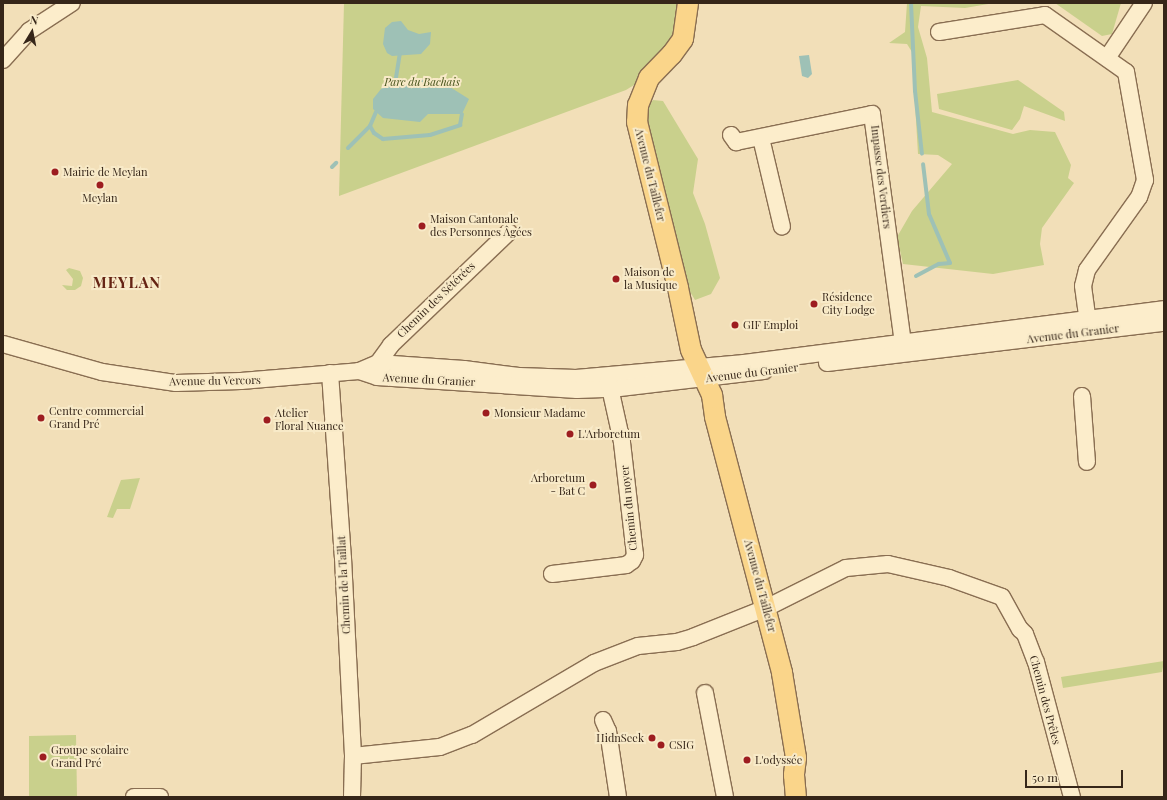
<!DOCTYPE html>
<html>
<head>
<meta charset="utf-8">
<style>
  body { margin:0 }
  #map { position:relative; width:1167px; height:800px; overflow:hidden; background:#f2dfb8; font-family:"Playfair Display",serif }
  div>[style] { position:absolute }
  .green>* { inset:0; background:#c9d08c }
  .water>* { inset:0; background:#9ec1b6 }
  .stream>* { height:4px; margin:-2px; padding:0 2px; transform-origin:2px; border-radius:2px; background:#9ec1b6 }
  .roads { filter:drop-shadow(1px 0 #896e52) drop-shadow(-1px 0 #896e52) drop-shadow(0 1px #896e52) drop-shadow(0 -1px #896e52) }
  .minor>* { height:16px; margin:-8px; padding:0 8px; transform-origin:8px; border-radius:8px; background:#fcedcb }
  .major>* { height:20px; margin:-10px; padding:0 10px; transform-origin:10px; border-radius:10px; background:#fad58a }
  .dots>* { width:11px; height:11px; translate:-50% -50%; box-sizing:border-box; border:2px solid #f8eac8; border-radius:50% }
  span { translate:-50% -50%; white-space:nowrap; text-align:center; line-height:1.15; -webkit-text-stroke:4px #f8eac8; paint-order:stroke }
  .park-label { font-size:11px; color:#48541d; font-style:italic }
  .poi-label { font-size:11px; color:#362619 }
  .left { translate:0 -50%; text-align:left }
  .right { translate:-100% -50%; text-align:right }
  .street-label { font-size:11px; color:#362619 }
  .district-label { font-size:15px; color:#662414; font-weight:700; letter-spacing:1px }
  .frame { position:absolute; inset:0; border:4px solid #362619; pointer-events:none }
  .north { position:absolute; left:12px; top:12px; width:40px; height:40px; -webkit-text-stroke:3px #f8eac8; paint-order:stroke; rotate:10deg; font-size:11px; font-weight:700; line-height:16px; text-align:center; color:#362619 }
  .north::after { content:''; display:block; margin:auto; width:14px; height:18px; background:#362619; clip-path:polygon(50% 0,100% 100%,50% 72%,0 100%) }
  .scale { position:absolute; left:1025px; top:770px; width:98px; height:18px; box-sizing:border-box; border:2px solid #362619; border-top:0; padding-left:5px; font-size:12px; line-height:14px; white-space:nowrap; color:#362619; -webkit-text-stroke:3px #f8eac8; paint-order:stroke }
</style>
</head>
<body>
<div id="map">
  <div class="green">
    <div style="clip-path:polygon(344px 3px,677px 3px,678px 35px,634px 85px,626px 90px,339px 196px)"></div>
    <div style="clip-path:polygon(907px 3px,994px 3px,965px 8px,921px 6px,918px 27px,927px 58px,932px 112px,1013px 134px,1030px 130px,1055px 132px,1071px 165px,1068px 178px,1074px 183px,1042px 228px,1040px 244px,1044px 265px,993px 274px,903px 264px,897px 237px,912px 211px,952px 164px,938px 155px,918px 154px,912px 52px,907px 44px,889px 43px,905px 32px)"></div>
    <div style="clip-path:polygon(1055px 3px,1121px 3px,1112px 34px,1102px 36px)"></div>
    <div style="clip-path:polygon(1018px 80px,1064px 112px,1065px 121px,1024px 106px,1020px 119px,1012px 130px,939px 109px,937px 94px)"></div>
    <div style="clip-path:polygon(653px 100px,663px 101px,698px 159px,693px 193px,705px 224px,720px 278px,711px 294px,695px 300px,686px 285px,643px 113px)"></div>
    <div style="clip-path:polygon(69px 268px,80px 271px,83px 278px,81px 286px,75px 290px,67px 290px,62px 285px,72px 286px,73px 279px,66px 270px)"></div>
    <div style="clip-path:polygon(140px 478px,130px 509px,117px 509px,113px 518px,107px 517px,121px 480px)"></div>
    <div style="clip-path:polygon(1164px 661px,1162px 672px,1063px 688px,1061px 677px)"></div>
    <div style="clip-path:polygon(76px 735px,77px 797px,29px 797px,29px 736px)"></div>
  </div>
  <div class="water">
    <div style="clip-path:polygon(401px 21px,408px 30px,419px 34px,431px 32px,430px 44px,421px 54px,392px 56px,387px 53px,383px 44px,385px 28px,392px 22px)"></div>
    <div style="clip-path:polygon(809px 55px,812px 74px,808px 78px,802px 76px,799px 56px)"></div>
    <div style="clip-path:polygon(418px 78px,442px 82px,469px 99px,462px 114px,428px 114px,420px 122px,383px 118px,373px 109px,373px 99px,389px 79px,395px 84px)"></div>
  </div>
  <div class="stream">
    <div style="left:911px;top:3px;width:88px;rotate:87.4deg"></div>
    <div style="left:915px;top:91px;width:63px;rotate:83.7deg"></div>
    <div style="left:395px;top:84px;width:30px;rotate:-81deg"></div>
    <div style="left:370px;top:126px;width:15px;rotate:-67deg"></div>
    <div style="left:348px;top:148px;width:31px;rotate:-45deg"></div>
    <div style="left:370px;top:126px;width:8px;rotate:60deg"></div>
    <div style="left:374px;top:133px;width:11px;rotate:34deg"></div>
    <div style="left:383px;top:139px;width:47px;rotate:-4.9deg"></div>
    <div style="left:430px;top:135px;width:32px;rotate:-18deg"></div>
    <div style="left:460px;top:125px;width:11px;rotate:-80deg"></div>
    <div style="left:332px;top:167px;width:6px;rotate:-45deg"></div>
    <div style="left:916px;top:276px;width:26px;rotate:-28deg"></div>
    <div style="left:939px;top:264px;width:11px;rotate:-5deg"></div>
    <div style="left:950px;top:263px;width:53px;rotate:-113.2deg"></div>
    <div style="left:929px;top:214px;width:50px;rotate:-96.8deg"></div>
  </div>
  <div class="roads">
    <div class="minor">
      <div style="left:939px;top:32px;width:107px;rotate:-9.1deg"></div>
      <div style="left:1045px;top:15px;width:99px;rotate:35.1deg"></div>
      <div style="left:1126px;top:72px;width:110px;rotate:80deg"></div>
      <div style="left:1145px;top:180px;width:18px;rotate:109deg"></div>
      <div style="left:1139px;top:197px;width:90px;rotate:125.5deg"></div>
      <div style="left:1087px;top:270px;width:16px;rotate:104deg"></div>
      <div style="left:1083px;top:286px;width:44px;rotate:82.2deg"></div>
      <div style="left:1107px;top:58px;width:66px;rotate:-56.1deg"></div>
      <div style="left:3px;top:60px;width:39px;rotate:-48deg"></div>
      <div style="left:29px;top:31px;width:51px;rotate:-33.1deg"></div>
      <div style="left:731px;top:135px;width:9px;rotate:54deg"></div>
      <div style="left:736px;top:142px;width:139px;rotate:-11.6deg"></div>
      <div style="left:872px;top:114px;width:239px;rotate:82.3deg"></div>
      <div style="left:761px;top:138px;width:91px;rotate:76.7deg"></div>
      <div style="left:3px;top:344px;width:103px;rotate:15.8deg"></div>
      <div style="left:102px;top:372px;width:75px;rotate:8.5deg"></div>
      <div style="left:176px;top:383px;width:65px;rotate:-1.8deg"></div>
      <div style="left:241px;top:381px;width:118px;rotate:-4.8deg"></div>
      <div style="left:359px;top:371px;width:21px;rotate:-23deg"></div>
      <div style="left:378px;top:363px;width:86px;rotate:4deg"></div>
      <div style="left:464px;top:369px;width:55px;rotate:7.3deg"></div>
      <div style="left:519px;top:376px;width:57px;rotate:2deg"></div>
      <div style="left:576px;top:378px;width:169px;rotate:-5.1deg"></div>
      <div style="left:744px;top:363px;width:423px;rotate:-7.3deg"></div>
      <div style="left:827px;top:363px;width:339px;rotate:-6.8deg"></div>
      <div style="left:359px;top:371px;width:19px;rotate:18deg"></div>
      <div style="left:377px;top:377px;width:200px;rotate:3.7deg"></div>
      <div style="left:577px;top:390px;width:34px;rotate:-2deg"></div>
      <div style="left:611px;top:389px;width:154px;rotate:-6.7deg"></div>
      <div style="left:377px;top:371px;width:8px;rotate:-83deg"></div>
      <div style="left:378px;top:363px;width:22px;rotate:-54deg"></div>
      <div style="left:391px;top:345px;width:163px;rotate:-43.8deg"></div>
      <div style="left:330px;top:373px;width:185px;rotate:86deg"></div>
      <div style="left:343px;top:558px;width:198px;rotate:87.1deg"></div>
      <div style="left:353px;top:756px;width:41px;rotate:91.4deg"></div>
      <div style="left:1082px;top:396px;width:66px;rotate:85.7deg"></div>
      <div style="left:552px;top:574px;width:75px;rotate:-6.9deg"></div>
      <div style="left:626px;top:565px;width:7px;rotate:-34deg"></div>
      <div style="left:632px;top:561px;width:7px;rotate:-63deg"></div>
      <div style="left:635px;top:555px;width:114px;rotate:-96.6deg"></div>
      <div style="left:622px;top:442px;width:65px;rotate:-102.5deg"></div>
      <div style="left:705px;top:693px;width:106px;rotate:79.1deg"></div>
      <div style="left:603px;top:720px;width:12px;rotate:66deg"></div>
      <div style="left:608px;top:731px;width:67px;rotate:81.4deg"></div>
      <div style="left:353px;top:756px;width:87px;rotate:-5.9deg"></div>
      <div style="left:440px;top:747px;width:34px;rotate:-21deg"></div>
      <div style="left:472px;top:735px;width:142px;rotate:-30.5deg"></div>
      <div style="left:594px;top:663px;width:47px;rotate:-21.1deg"></div>
      <div style="left:638px;top:646px;width:39px;rotate:-6deg"></div>
      <div style="left:677px;top:642px;width:17px;rotate:-17deg"></div>
      <div style="left:693px;top:637px;width:79px;rotate:-21.7deg"></div>
      <div style="left:766px;top:608px;width:89px;rotate:-26.6deg"></div>
      <div style="left:846px;top:568px;width:42px;rotate:-5.4deg"></div>
      <div style="left:888px;top:564px;width:63px;rotate:12.9deg"></div>
      <div style="left:949px;top:578px;width:56px;rotate:19.7deg"></div>
      <div style="left:1002px;top:597px;width:37px;rotate:61deg"></div>
      <div style="left:1020px;top:629px;width:7px;rotate:45deg"></div>
      <div style="left:1025px;top:634px;width:30px;rotate:69deg"></div>
      <div style="left:1036px;top:662px;width:140px;rotate:75.1deg"></div>
      <div style="left:134px;top:797px;width:26px"></div>
    </div>
    <div class="major">
      <div style="left:688px;top:3px;width:36px;rotate:98deg"></div>
      <div style="left:683px;top:39px;width:19px;rotate:126deg"></div>
      <div style="left:672px;top:54px;width:33px;rotate:134deg"></div>
      <div style="left:649px;top:78px;width:29px;rotate:112deg"></div>
      <div style="left:638px;top:105px;width:17px;rotate:93deg"></div>
      <div style="left:637px;top:122px;width:171px;rotate:76.1deg"></div>
      <div style="left:678px;top:288px;width:63px;rotate:78.2deg"></div>
      <div style="left:691px;top:350px;width:50px;rotate:65deg"></div>
      <div style="left:712px;top:395px;width:22px;rotate:82deg"></div>
      <div style="left:715px;top:417px;width:265px;rotate:75.3deg"></div>
      <div style="left:782px;top:673px;width:86px;rotate:80.6deg"></div>
      <div style="left:796px;top:758px;width:17px;rotate:97deg"></div>
      <div style="left:794px;top:775px;width:22px;rotate:85deg"></div>
    </div>
  </div>
  <div class="dots">
    <div style="left:55px;top:172px;background:#9d1d20"></div>
    <div style="left:100px;top:185px;background:#9d1d20"></div>
    <div style="left:422px;top:226px;background:#9d1d20"></div>
    <div style="left:616px;top:279px;background:#9d1d20"></div>
    <div style="left:814px;top:304px;background:#9d1d20"></div>
    <div style="left:735px;top:325px;background:#9d1d20"></div>
    <div style="left:486px;top:413px;background:#9d1d20"></div>
    <div style="left:41px;top:418px;background:#9d1d20"></div>
    <div style="left:267px;top:420px;background:#9d1d20"></div>
    <div style="left:570px;top:434px;background:#9d1d20"></div>
    <div style="left:593px;top:485px;background:#9d1d20"></div>
    <div style="left:652px;top:738px;background:#9d1d20"></div>
    <div style="left:661px;top:745px;background:#9d1d20"></div>
    <div style="left:43px;top:757px;background:#9d1d20"></div>
    <div style="left:747px;top:760px;background:#9d1d20"></div>
  </div>
  <div class="park-label">
    <span style="left:422px;top:82px">Parc du Bachais</span>
  </div>
  <div class="poi-label">
    <span class="left" style="left:63px;top:172px">Mairie de Meylan</span>
    <span style="left:100px;top:198px">Meylan</span>
    <span class="left" style="left:430px;top:226px">Maison Cantonale<br>des Personnes Âgées</span>
    <span class="left" style="left:624px;top:279px">Maison de<br>la Musique</span>
    <span class="left" style="left:822px;top:304px">Résidence<br>City Lodge</span>
    <span class="left" style="left:743px;top:325px">GIF Emploi</span>
    <span class="left" style="left:49px;top:418px">Centre commercial<br>Grand Pré</span>
    <span class="left" style="left:494px;top:413px">Monsieur Madame</span>
    <span class="left" style="left:275px;top:420px">Atelier<br>Floral Nuance</span>
    <span class="left" style="left:578px;top:434px">L'Arboretum</span>
    <span class="right" style="left:585px;top:485px">Arboretum<br>- Bat C</span>
    <span class="right" style="left:644px;top:738px">HidnSeek</span>
    <span class="left" style="left:669px;top:745px">CSIG</span>
    <span class="left" style="left:51px;top:757px">Groupe scolaire<br>Grand Pré</span>
    <span class="left" style="left:755px;top:760px">L'odyssée</span>
  </div>
  <div class="street-label">
    <span style="left:650px;top:175px;rotate:76deg">Avenue du Taillefer</span>
    <span style="left:881px;top:177px;rotate:83deg">Impasse des Verdiers</span>
    <span style="left:436px;top:300px;rotate:-44deg">Chemin des Sétérées</span>
    <span style="left:1073px;top:334px;rotate:-7deg">Avenue du Granier</span>
    <span style="left:752px;top:373px;rotate:-7deg">Avenue du Granier</span>
    <span style="left:429px;top:380px;rotate:3deg">Avenue du Granier</span>
    <span style="left:215px;top:381px;rotate:-1deg">Avenue du Vercors</span>
    <span style="left:629px;top:508px;rotate:-96deg">Chemin du noyer</span>
    <span style="left:344px;top:585px;rotate:-93deg">Chemin de la Taillat</span>
    <span style="left:760px;top:586px;rotate:75deg">Avenue du Taillefer</span>
    <span style="left:1045px;top:700px;rotate:75deg">Chemin des Prêles</span>
  </div>
  <div class="district-label">
    <span style="left:127px;top:283px">MEYLAN</span>
  </div>
  <div class="frame"></div>
  <div class="north">N</div>
  <div class="scale">50 m</div>
</div>
</body>
</html>
